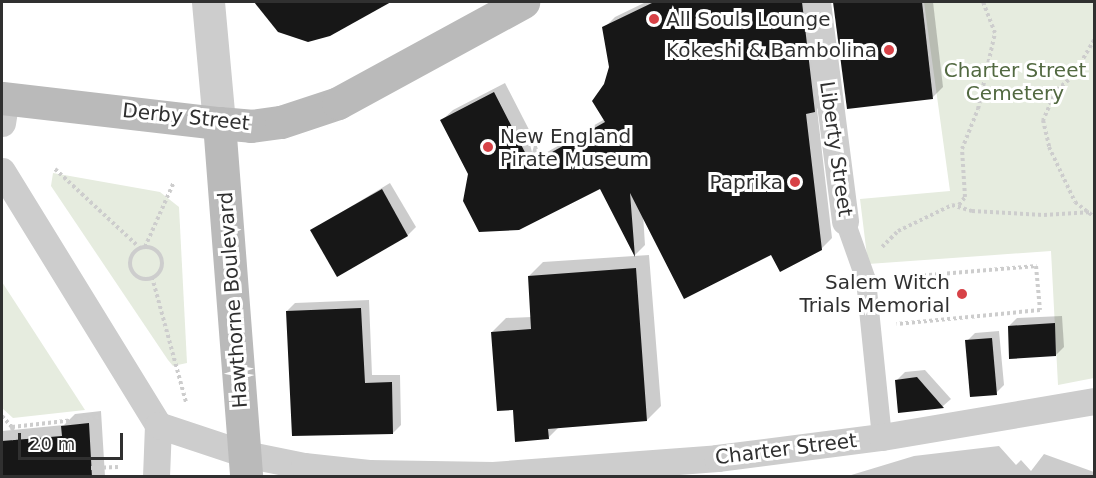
<!DOCTYPE html>
<html>
<head>
<meta charset="utf-8">
<style>
  body { margin:0 }
  #map { position:relative; width:1096px; height:478px; overflow:hidden; background:#fff; font-family:"DejaVu Sans",sans-serif }
  div>[style] { position:absolute }
  .green>* { inset:0; background:#e6ecdf }
  .shadow>* { inset:0; background:#0003 }
  .building>* { inset:0; background:#171717 }
  .path>* { height:4px; margin-top:-2px; transform-origin:0; background:repeating-linear-gradient(90deg,#cdcdcd 0 3px,transparent 0 6px) }
  .path>.ring { margin:-2px; padding:0; box-sizing:content-box; background:none; border:4px solid #cdcdcd; border-radius:50% }
  .pedestrian>* { height:20px; margin:-10px; padding:0 10px; transform-origin:10px; border-radius:10px; background:#cdcdcd }
  .minor>* { height:27px; margin:-13.5px; padding:0 13.5px; transform-origin:13.5px; border-radius:13.5px; background:#cdcdcd }
  .tertiary>* { height:33px; margin:-16.5px; padding:0 16.5px; transform-origin:16.5px; border-radius:16.5px; background:#cdcdcd }
  .secondary>* { height:33px; margin:-16.5px; padding:0 16.5px; transform-origin:16.5px; border-radius:16.5px; background:#bababa }
  .dots>* { width:16px; height:16px; translate:-50% -50%; box-sizing:border-box; border:3px solid #fff; border-radius:50% }
  span { translate:-50% -50%; white-space:nowrap; text-align:center; line-height:1.15; -webkit-text-stroke:6px #fff; paint-order:stroke }
  .poi-label { font-size:20px; color:#303030 }
  .left { translate:0 -50%; text-align:left }
  .right { translate:-100% -50%; text-align:right }
  .park-label { font-size:20px; color:#526941 }
  .street-label { font-size:20px; color:#303030 }
  .frame { position:absolute; inset:0; border:3px solid #303030; pointer-events:none }
  .scale { position:absolute; left:18px; top:433px; width:105px; height:27px; box-sizing:border-box; border:3px solid #303030; border-top:0; padding-left:8px; font-size:18px; line-height:21px; white-space:nowrap; color:#303030; -webkit-text-stroke:4px #fff; paint-order:stroke }
</style>
</head>
<body>
<div id="map">
  <div class="green">
    <div style="clip-path:polygon(924px 2px,1094px 2px,1094px 378px,1058px 385px,1051px 251px,868px 264px,860px 199px,950px 191px)"></div>
    <div style="clip-path:polygon(53px 173px,160px 192px,179px 207px,187px 363px,173px 366px,168px 360px,51px 186px)"></div>
    <div style="clip-path:polygon(2px 282px,85px 410px,13px 418px,2px 408px)"></div>
  </div>
  <div class="shadow">
    <div style="clip-path:polygon(262px 2px,388px 2px,329px 35px,263px 9px)"></div>
    <div style="clip-path:polygon(646px 2px,814px 2px,825px 100px,817px 109px,832px 238px,821px 249px,771px 253px,643px 214px,645px 245px,635px 255px,601px 187px,470px 174px,442px 120px,453px 110px,505px 83px,542px 155px,605px 119px,610px 67px,604px 28px,615px 17px)"></div>
    <div style="clip-path:polygon(834px 2px,933px 2px,943px 87px,932px 98px,848px 107px)"></div>
    <div style="clip-path:polygon(390px 183px,416px 227px,408px 235px,312px 230px)"></div>
    <div style="clip-path:polygon(649px 255px,661px 406px,647px 420px,560px 426px,548px 438px,514px 408px,492px 332px,506px 318px,532px 317px,529px 276px,543px 262px)"></div>
    <div style="clip-path:polygon(369px 300px,372px 375px,400px 375px,401px 425px,393px 433px,287px 311px,295px 303px)"></div>
    <div style="clip-path:polygon(1062px 316px,1064px 347px,1056px 355px,1009px 326px,1017px 318px)"></div>
    <div style="clip-path:polygon(999px 331px,1004px 385px,996px 393px,967px 341px,975px 333px)"></div>
    <div style="clip-path:polygon(925px 370px,951px 399px,943px 406px,900px 411px,897px 380px,905px 372px)"></div>
    <div style="clip-path:polygon(101px 411px,105px 476px,2px 476px,2px 431px,64px 425px,75px 414px)"></div>
    <div style="clip-path:polygon(999px 446px,1016px 465px,1021px 460px,1031px 471px,1044px 454px,1094px 472px,1094px 476px,848px 476px,914px 456px)"></div>
  </div>
  <div class="building">
    <div style="clip-path:polygon(254px 2px,391px 2px,330px 36px,308px 42px,278px 32px)"></div>
    <div style="clip-path:polygon(654px 2px,802px 2px,815px 112px,806px 114px,822px 250px,780px 272px,771px 255px,684px 299px,630px 193px,635px 257px,600px 189px,519px 230px,479px 232px,463px 201px,468px 174px,440px 120px,494px 92px,531px 164px,605px 122px,592px 101px,604px 84px,609px 67px,602px 27px)"></div>
    <div style="clip-path:polygon(833px 2px,922px 2px,933px 99px,847px 109px)"></div>
    <div style="clip-path:polygon(382px 189px,408px 236px,337px 277px,310px 230px)"></div>
    <div style="clip-path:polygon(636px 268px,647px 421px,548px 429px,549px 439px,515px 442px,513px 410px,497px 411px,491px 332px,531px 329px,528px 276px)"></div>
    <div style="clip-path:polygon(361px 308px,365px 383px,392px 382px,393px 434px,292px 436px,286px 311px)"></div>
    <div style="clip-path:polygon(1055px 323px,1056px 356px,1009px 359px,1008px 326px)"></div>
    <div style="clip-path:polygon(992px 338px,997px 395px,970px 397px,965px 340px)"></div>
    <div style="clip-path:polygon(917px 377px,944px 408px,898px 413px,895px 380px)"></div>
    <div style="clip-path:polygon(89px 423px,92px 477px,2px 477px,2px 441px,62px 436px,61px 426px)"></div>
  </div>
  <div class="path">
    <div style="left:1094px;top:40px;width:42px;rotate:120.3deg"></div>
    <div style="left:1073px;top:76px;width:23px;rotate:139deg"></div>
    <div style="left:1056px;top:91px;width:32px;rotate:114deg"></div>
    <div style="left:1043px;top:120px;width:28px;rotate:77deg"></div>
    <div style="left:1049px;top:147px;width:61px;rotate:64.7deg"></div>
    <div style="left:1075px;top:202px;width:24px;rotate:38deg"></div>
    <div style="left:55px;top:169px;width:116px;rotate:42.9deg"></div>
    <div style="left:959px;top:205px;width:10px;rotate:-53deg"></div>
    <div style="left:965px;top:197px;width:48px;rotate:-93.6deg"></div>
    <div style="left:962px;top:149px;width:43px;rotate:-68.2deg"></div>
    <div style="left:978px;top:109px;width:78px;rotate:-77.4deg"></div>
    <div style="left:995px;top:33px;width:33px;rotate:-111deg"></div>
    <div style="left:145px;top:247px;width:71px;rotate:-66deg"></div>
    <div style="left:882px;top:247px;width:23px;rotate:-45deg"></div>
    <div style="left:898px;top:231px;width:60px;rotate:-25.7deg"></div>
    <div style="left:952px;top:205px;width:21px;rotate:17deg"></div>
    <div style="left:972px;top:211px;width:72px;rotate:3.2deg"></div>
    <div style="left:1044px;top:215px;width:48px;rotate:-3.6deg"></div>
    <div class="ring" style="left:130px;top:247px;width:28px;height:28px"></div>
    <div style="left:152px;top:277px;width:130px;rotate:74.8deg"></div>
    <div style="left:893px;top:278px;width:144px;rotate:-4.8deg"></div>
    <div style="left:1036px;top:266px;width:44px;rotate:84.8deg"></div>
    <div style="left:1040px;top:310px;width:144px;rotate:174.4deg"></div>
    <div style="left:2px;top:416px;width:15px;rotate:48deg"></div>
    <div style="left:12px;top:427px;width:89px;rotate:-6.5deg"></div>
    <div style="left:12px;top:427px;width:13px;rotate:81deg"></div>
    <div style="left:91px;top:468px;width:27px;rotate:-2deg"></div>
  </div>
  <div class="pedestrian">
    <div style="left:845px;top:221px;width:63px;rotate:70.4deg"></div>
    <div style="left:866px;top:280px;width:158px;rotate:84.2deg"></div>
  </div>
  <div class="minor">
    <div style="left:817px;top:2px;width:221px;rotate:82.7deg"></div>
    <div style="left:2px;top:123px;width:25px;rotate:-81deg"></div>
    <div style="left:2px;top:171px;width:298px;rotate:58.4deg"></div>
    <div style="left:158px;top:425px;width:51px;rotate:92.2deg"></div>
    <div style="left:158px;top:425px;width:92px;rotate:18.4deg"></div>
    <div style="left:245px;top:454px;width:60px;rotate:11.5deg"></div>
    <div style="left:304px;top:466px;width:65px;rotate:6.1deg"></div>
    <div style="left:369px;top:473px;width:124px;rotate:0.9deg"></div>
    <div style="left:493px;top:475px;width:225px;rotate:-4.3deg"></div>
    <div style="left:717px;top:458px;width:166px;rotate:-7.3deg"></div>
    <div style="left:882px;top:437px;width:215px;rotate:-9.6deg"></div>
  </div>
  <div class="tertiary">
    <div style="left:208px;top:2px;width:121px;rotate:84.8deg"></div>
  </div>
  <div class="secondary">
    <div style="left:2px;top:98px;width:218px;rotate:6.6deg"></div>
    <div style="left:219px;top:123px;width:32px;rotate:5deg"></div>
    <div style="left:251px;top:126px;width:30px;rotate:-8deg"></div>
    <div style="left:281px;top:122px;width:60px;rotate:-18.4deg"></div>
    <div style="left:338px;top:103px;width:211px;rotate:-28.6deg"></div>
    <div style="left:219px;top:123px;width:354px;rotate:85.6deg"></div>
  </div>
  <div class="dots">
    <div style="left:654px;top:19px;background:#d74247"></div>
    <div style="left:889px;top:50px;background:#d74247"></div>
    <div style="left:488px;top:147px;background:#d74247"></div>
    <div style="left:795px;top:182px;background:#d74247"></div>
    <div style="left:962px;top:294px;background:#d74247"></div>
  </div>
  <div class="poi-label">
    <span class="left" style="left:666px;top:19px">All Souls Lounge</span>
    <span class="right" style="left:877px;top:50px">Kokeshi &amp; Bambolina</span>
    <span class="left" style="left:500px;top:148px">New England<br>Pirate Museum</span>
    <span class="right" style="left:783px;top:182px">Paprika</span>
    <span class="right" style="left:950px;top:294px">Salem Witch<br>Trials Memorial</span>
  </div>
  <div class="park-label">
    <span style="left:1015px;top:82px">Charter Street<br>Cemetery</span>
  </div>
  <div class="street-label">
    <span style="left:186px;top:117px;rotate:6deg">Derby Street</span>
    <span style="left:836px;top:149px;rotate:82deg">Liberty Street</span>
    <span style="left:233px;top:300px;rotate:-94deg">Hawthorne Boulevard</span>
    <span style="left:786px;top:449px;rotate:-7deg">Charter Street</span>
  </div>
  <div class="frame"></div>
  <div class="scale">20 m</div>
</div>
</body>
</html>
